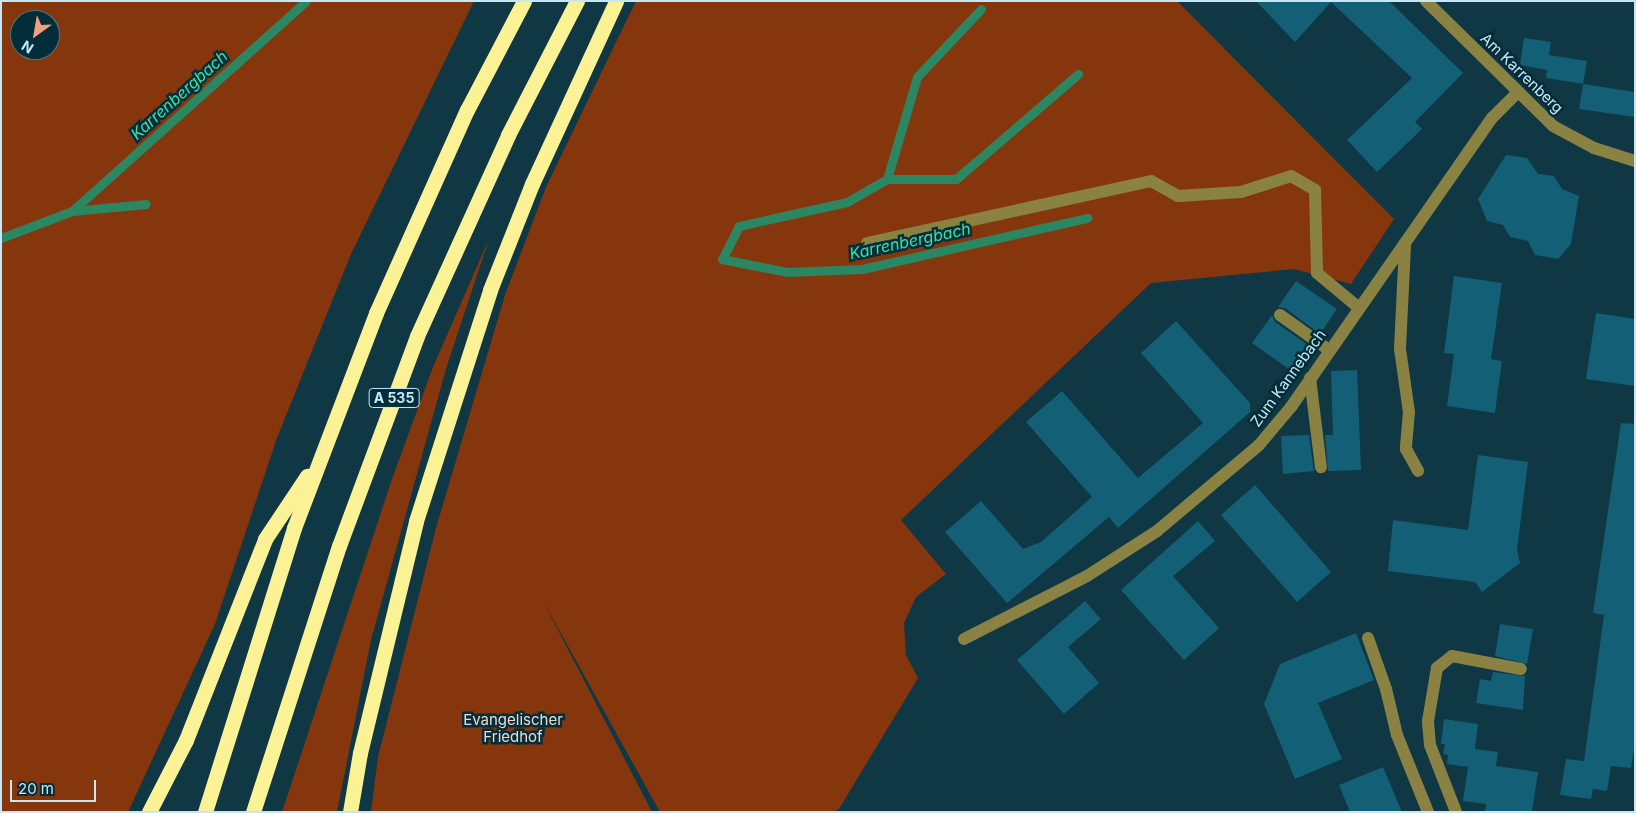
<!DOCTYPE html>
<html>
<head>
<meta charset="utf-8">
<style>
  body { margin:0 }
  #map { position:relative; width:1636px; height:813px; overflow:hidden; background:#0f3744; font-family:Inter,sans-serif }
  div>[style] { position:absolute }
  .green>* { inset:0; background:#86360d }
  .stream>* { height:9px; margin:-4.5px; padding:0 4.5px; transform-origin:4.5px; border-radius:4.5px; background:#2a8762 }
  .building>* { inset:0; background:#135f75 }
  .minor>* { height:12px; margin:-6px; padding:0 6px; transform-origin:6px; border-radius:6px; background:#898243 }
  .highway>* { height:15px; margin:-7.5px; padding:0 7.5px; transform-origin:7.5px; border-radius:7.5px; background:#fbf195 }
  span { translate:-50% -50%; white-space:nowrap; text-align:center; line-height:1.15; -webkit-text-stroke:5px #032d39; paint-order:stroke }
  .shield-label span { padding:1px 4px; background:#032d39; border:1px solid; border-radius:4px; -webkit-text-stroke-width:0 }
  .shield-label { font-size:14px; color:#c6e8f6; font-weight:700 }
  .street-label { font-size:15px; color:#c6e8f6 }
  .park-label { font-size:15px; color:#f1d8ce }
  .water-label { font-size:16px; color:#3de2a4; font-style:italic }
  .frame { position:absolute; inset:0; border:2px solid #c6e8f6; pointer-events:none }
  .north { position:absolute; left:10px; top:10px; width:50px; height:50px; box-sizing:border-box; background:#032d39; border:1px solid #517885; border-radius:50%; rotate:212deg; font-size:14px; font-weight:700; line-height:20px; text-align:center; color:#c6e8f6 }
  .north::after { content:''; display:block; margin:auto; width:18px; height:22px; background:#f2a07f; clip-path:polygon(50% 0,100% 100%,50% 72%,0 100%) }
  .scale { position:absolute; left:10px; top:780px; width:86px; height:22px; box-sizing:border-box; border:2px solid #c6e8f6; border-top:0; padding-left:6px; font-size:15px; line-height:18px; white-space:nowrap; color:#c6e8f6; -webkit-text-stroke:4px #032d39; paint-order:stroke }
</style>
</head>
<body>
<div id="map">
  <div class="green">
    <div style="clip-path:polygon(evenodd,1px 1px,474px 1px,351px 254px,277px 438px,215px 624px,128px 812px,1px 812px,1px 1px,20px 20px,50px 20px,50px 50px,20px 50px,20px 20px)"></div>
    <div style="clip-path:polygon(636px 1px,1177px 1px,1394px 219px,1351px 284px,1294px 269px,1151px 283px,901px 520px,946px 574px,916px 597px,904px 623px,906px 655px,918px 678px,839px 809px,831px 812px,660px 812px,543px 601px,652px 812px,371px 812px,378px 757px,436px 528px,505px 295px,546px 187px)"></div>
    <div style="clip-path:polygon(489px 239px,446px 369px,371px 640px,337px 812px,282px 812px,391px 482px,433px 367px)"></div>
  </div>
  <div class="stream">
    <div style="left:981px;top:9px;width:93px;rotate:133.3deg"></div>
    <div style="left:917px;top:77px;width:106px;rotate:106.4deg"></div>
    <div style="left:887px;top:179px;width:46px;rotate:150.1deg"></div>
    <div style="left:847px;top:202px;width:111px;rotate:167.5deg"></div>
    <div style="left:739px;top:226px;width:37px;rotate:117deg"></div>
    <div style="left:722px;top:259px;width:66px;rotate:11.3deg"></div>
    <div style="left:787px;top:272px;width:75px;rotate:-2.3deg"></div>
    <div style="left:862px;top:269px;width:231px;rotate:-12.8deg"></div>
    <div style="left:887px;top:179px;width:69px"></div>
    <div style="left:956px;top:179px;width:161px;rotate:-40.7deg"></div>
    <div style="left:72px;top:211px;width:74px;rotate:-5.4deg"></div>
    <div style="left:1px;top:238px;width:76px;rotate:-20.8deg"></div>
    <div style="left:72px;top:211px;width:314px;rotate:-41.9deg"></div>
  </div>
  <div class="building">
    <div style="clip-path:polygon(1256px 1px,1389px 1px,1463px 73px,1415px 122px,1422px 129px,1377px 172px,1347px 140px,1412px 78px,1331px 2px,1295px 42px)"></div>
    <div style="clip-path:polygon(1524px 38px,1551px 42px,1549px 55px,1587px 61px,1583px 84px,1546px 78px,1547px 70px,1520px 65px)"></div>
    <div style="clip-path:polygon(1583px 84px,1635px 92px,1635px 117px,1579px 109px)"></div>
    <div style="clip-path:polygon(1506px 155px,1527px 158px,1538px 174px,1554px 176px,1562px 189px,1579px 196px,1571px 244px,1558px 259px,1535px 255px,1528px 241px,1510px 237px,1503px 225px,1487px 221px,1478px 199px)"></div>
    <div style="clip-path:polygon(1454px 276px,1502px 283px,1491px 359px,1502px 361px,1495px 413px,1447px 406px,1454px 354px,1444px 353px)"></div>
    <div style="clip-path:polygon(1296px 281px,1337px 309px,1320px 334px,1285px 308px,1278px 307px)"></div>
    <div style="clip-path:polygon(1596px 313px,1635px 319px,1635px 386px,1586px 379px)"></div>
    <div style="clip-path:polygon(1272px 315px,1275px 322px,1311px 347px,1293px 372px,1252px 343px)"></div>
    <div style="clip-path:polygon(1176px 321px,1250px 403px,1250px 412px,1118px 528px,1109px 517px,1007px 603px,945px 532px,981px 501px,1023px 549px,1041px 542px,1092px 497px,1026px 422px,1062px 391px,1138px 478px,1203px 423px,1141px 353px)"></div>
    <div style="clip-path:polygon(1357px 370px,1361px 470px,1328px 471px,1325px 435px,1333px 435px,1331px 371px)"></div>
    <div style="clip-path:polygon(1621px 423px,1635px 424px,1635px 743px,1631px 768px,1611px 766px,1607px 791px,1593px 789px,1591px 799px,1560px 795px,1566px 759px,1584px 761px,1604px 615px,1593px 613px)"></div>
    <div style="clip-path:polygon(1309px 435px,1314px 471px,1283px 474px,1281px 436px)"></div>
    <div style="clip-path:polygon(1478px 455px,1528px 462px,1517px 550px,1520px 563px,1482px 592px,1475px 582px,1388px 571px,1393px 520px,1468px 530px)"></div>
    <div style="clip-path:polygon(1255px 485px,1331px 572px,1297px 602px,1221px 515px)"></div>
    <div style="clip-path:polygon(1198px 521px,1215px 541px,1173px 576px,1219px 628px,1184px 660px,1121px 590px)"></div>
    <div style="clip-path:polygon(1085px 601px,1101px 619px,1068px 647px,1099px 683px,1064px 714px,1017px 660px)"></div>
    <div style="clip-path:polygon(1500px 624px,1533px 629px,1527px 664px,1495px 656px)"></div>
    <div style="clip-path:polygon(1356px 633px,1374px 680px,1318px 703px,1342px 759px,1295px 779px,1264px 704px,1280px 664px)"></div>
    <div style="clip-path:polygon(1493px 672px,1525px 676px,1523px 710px,1476px 703px,1480px 679px,1491px 681px)"></div>
    <div style="clip-path:polygon(1444px 719px,1478px 724px,1475px 749px,1498px 752px,1496px 766px,1538px 772px,1532px 812px,1485px 812px,1486px 804px,1463px 801px,1468px 767px,1447px 764px,1448px 755px,1443px 754px,1445px 744px,1441px 744px)"></div>
    <div style="clip-path:polygon(1383px 767px,1402px 812px,1350px 812px,1339px 785px)"></div>
  </div>
  <div class="minor">
    <div style="left:1426px;top:1px;width:178px;rotate:44.5deg"></div>
    <div style="left:1553px;top:126px;width:47px;rotate:28.2deg"></div>
    <div style="left:1594px;top:148px;width:43px;rotate:17.6deg"></div>
    <div style="left:867px;top:243px;width:291px;rotate:-12.3deg"></div>
    <div style="left:1151px;top:181px;width:31px;rotate:29deg"></div>
    <div style="left:1178px;top:196px;width:63px;rotate:-3.6deg"></div>
    <div style="left:1241px;top:192px;width:52px;rotate:-17.7deg"></div>
    <div style="left:1291px;top:176px;width:28px;rotate:30deg"></div>
    <div style="left:1315px;top:190px;width:83px;rotate:88.6deg"></div>
    <div style="left:1317px;top:273px;width:55px;rotate:39.8deg"></div>
    <div style="left:1405px;top:246px;width:103px;rotate:92.8deg"></div>
    <div style="left:1400px;top:349px;width:64px;rotate:81.9deg"></div>
    <div style="left:1409px;top:412px;width:37px;rotate:95deg"></div>
    <div style="left:1406px;top:449px;width:25px;rotate:61deg"></div>
    <div style="left:1280px;top:315px;width:60px;rotate:35.5deg"></div>
    <div style="left:1310px;top:378px;width:90px;rotate:83deg"></div>
    <div style="left:1368px;top:638px;width:54px;rotate:70.6deg"></div>
    <div style="left:1386px;top:689px;width:47px;rotate:76.6deg"></div>
    <div style="left:1397px;top:735px;width:83px;rotate:68.1deg"></div>
    <div style="left:964px;top:639px;width:138px;rotate:-27.1deg"></div>
    <div style="left:1087px;top:576px;width:83px;rotate:-32.7deg"></div>
    <div style="left:1157px;top:531px;width:133px;rotate:-40.1deg"></div>
    <div style="left:1259px;top:445px;width:50px;rotate:-49.9deg"></div>
    <div style="left:1291px;top:407px;width:352px;rotate:-55.2deg"></div>
    <div style="left:1492px;top:118px;width:34px;rotate:-45deg"></div>
    <div style="left:1456px;top:812px;width:72px;rotate:-111.2deg"></div>
    <div style="left:1430px;top:745px;width:24px;rotate:-95deg"></div>
    <div style="left:1428px;top:721px;width:54px;rotate:-80.4deg"></div>
    <div style="left:1437px;top:668px;width:19px;rotate:-39deg"></div>
    <div style="left:1452px;top:656px;width:70px;rotate:10.7deg"></div>
  </div>
  <div class="highway">
    <div style="left:149px;top:812px;width:81px;rotate:-62.8deg"></div>
    <div style="left:186px;top:740px;width:216px;rotate:-68.5deg"></div>
    <div style="left:265px;top:539px;width:76px;rotate:-56.3deg"></div>
    <div style="left:205px;top:812px;width:298px;rotate:-72.6deg"></div>
    <div style="left:294px;top:528px;width:230px;rotate:-69.1deg"></div>
    <div style="left:376px;top:313px;width:222px;rotate:-65.9deg"></div>
    <div style="left:467px;top:110px;width:123px;rotate:-62.4deg"></div>
    <div style="left:253px;top:812px;width:280px;rotate:-72.1deg"></div>
    <div style="left:339px;top:546px;width:224px;rotate:-69.6deg"></div>
    <div style="left:417px;top:336px;width:221px;rotate:-65.6deg"></div>
    <div style="left:508px;top:135px;width:151px;rotate:-62.8deg"></div>
    <div style="left:350px;top:812px;width:60px;rotate:-80.4deg"></div>
    <div style="left:360px;top:753px;width:239px;rotate:-76.4deg"></div>
    <div style="left:416px;top:521px;width:243px;rotate:-72.2deg"></div>
    <div style="left:490px;top:290px;width:114px;rotate:-68.4deg"></div>
    <div style="left:532px;top:184px;width:201px;rotate:-65.3deg"></div>
  </div>
  <div class="shield-label">
    <span style="left:394px;top:398px">A 535</span>
  </div>
  <div class="street-label">
    <span style="left:1522px;top:73px;rotate:44deg">Am Karrenberg</span>
    <span style="left:1288px;top:378px;rotate:-54deg">Zum Kannebach</span>
  </div>
  <div class="park-label">
    <span style="left:513px;top:728px">Evangelischer<br>Friedhof</span>
  </div>
  <div class="water-label">
    <span style="left:179px;top:95px;rotate:-42deg">Karrenbergbach</span>
    <span style="left:910px;top:241px;rotate:-12deg">Karrenbergbach</span>
  </div>
  <div class="frame"></div>
  <div class="north">N</div>
  <div class="scale">20 m</div>
</div>
</body>
</html>
